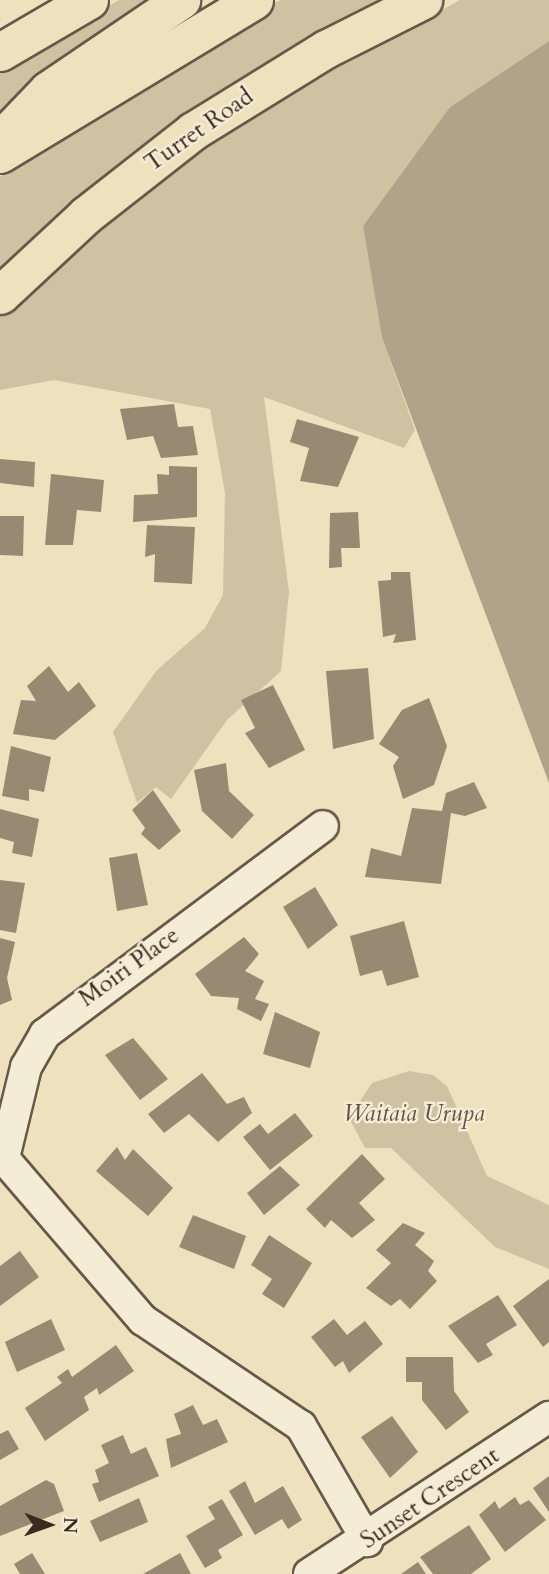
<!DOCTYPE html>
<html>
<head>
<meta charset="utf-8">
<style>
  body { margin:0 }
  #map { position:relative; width:549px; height:1574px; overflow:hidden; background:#eee1be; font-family:Cardo,serif }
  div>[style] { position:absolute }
  .green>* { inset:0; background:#cfc2a3 }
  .water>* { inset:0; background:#b1a389 }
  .building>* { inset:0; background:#988973 }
  .roads { filter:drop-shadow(2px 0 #675849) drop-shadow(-2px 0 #675849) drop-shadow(0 2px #675849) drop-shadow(0 -2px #675849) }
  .minor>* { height:30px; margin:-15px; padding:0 15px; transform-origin:15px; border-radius:15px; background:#f4ecd5 }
  .major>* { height:37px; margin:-18.5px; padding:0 18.5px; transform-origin:18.5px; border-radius:18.5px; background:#eee1be }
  span { translate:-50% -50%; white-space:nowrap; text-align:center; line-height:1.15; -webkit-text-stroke:5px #f4ecd5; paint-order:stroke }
  .street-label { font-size:24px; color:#3a2a22 }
  .park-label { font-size:24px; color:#5f5042; font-style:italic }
  .north { position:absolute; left:14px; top:1490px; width:70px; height:70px; -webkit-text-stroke:5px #f4ecd5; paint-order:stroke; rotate:91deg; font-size:19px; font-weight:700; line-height:28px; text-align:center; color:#3a2a22 }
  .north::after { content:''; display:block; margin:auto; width:24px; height:32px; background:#3a2a22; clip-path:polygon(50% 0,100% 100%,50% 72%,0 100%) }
</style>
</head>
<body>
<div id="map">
  <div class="green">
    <div style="clip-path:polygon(119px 0,154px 0,0 118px,0 70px)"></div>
    <div style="clip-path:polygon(281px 0,389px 0,189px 110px,51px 223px,0 274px,0 177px,35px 145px,207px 33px)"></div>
    <div style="clip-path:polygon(460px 0,549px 0,549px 41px,450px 107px,363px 226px,382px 338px,415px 430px,404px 448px,264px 397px,289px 592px,281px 671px,227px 720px,171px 799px,156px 787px,137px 803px,113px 732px,157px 670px,205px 628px,223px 595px,225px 493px,210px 409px,54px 380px,0 390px,0 316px,97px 222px,190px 148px)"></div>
    <div style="clip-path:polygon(409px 1071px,433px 1075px,447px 1086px,487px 1176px,549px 1205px,549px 1269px,495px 1247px,391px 1148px,365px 1148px,349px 1118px,372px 1083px)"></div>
  </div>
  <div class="water">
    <div style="clip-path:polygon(549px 41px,549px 783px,382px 338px,363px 226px,450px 107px)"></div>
  </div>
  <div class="building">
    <div style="clip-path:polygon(174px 404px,178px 427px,193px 426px,198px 455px,161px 458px,153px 436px,127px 440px,120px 409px)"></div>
    <div style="clip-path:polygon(297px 419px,359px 437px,338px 487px,300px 481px,309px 448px,290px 442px)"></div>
    <div style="clip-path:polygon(0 459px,35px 462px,34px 487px,0 483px)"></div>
    <div style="clip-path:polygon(169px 466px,197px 467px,197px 517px,133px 522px,134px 495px,158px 494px,157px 474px,169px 475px)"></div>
    <div style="clip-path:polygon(51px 474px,104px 480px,101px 512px,77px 510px,73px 545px,45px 545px)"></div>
    <div style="clip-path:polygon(358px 512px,360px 548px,341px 548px,342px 567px,329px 568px,330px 513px)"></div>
    <div style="clip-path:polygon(0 516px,24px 516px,23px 556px,0 555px)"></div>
    <div style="clip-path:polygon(147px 525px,195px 527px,192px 584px,154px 582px,155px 554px,145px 557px)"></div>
    <div style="clip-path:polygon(391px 572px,410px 572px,416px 640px,393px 643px,396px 634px,383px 637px,378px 581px,391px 580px)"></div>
    <div style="clip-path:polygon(49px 666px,68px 692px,79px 682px,96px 706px,55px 740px,13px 734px,21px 700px,36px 701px,27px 686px)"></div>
    <div style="clip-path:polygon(368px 668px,374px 739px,333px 749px,326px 671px)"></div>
    <div style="clip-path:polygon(273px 685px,305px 750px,269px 768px,245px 733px,255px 728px,241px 700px)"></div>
    <div style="clip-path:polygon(429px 698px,447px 746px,434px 785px,403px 799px,393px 766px,399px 757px,379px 744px,402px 710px)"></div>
    <div style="clip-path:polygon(11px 746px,51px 757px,44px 792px,29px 789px,29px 801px,2px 796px)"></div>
    <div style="clip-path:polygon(226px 763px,229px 791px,254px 815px,232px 839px,202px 811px,194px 770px)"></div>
    <div style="clip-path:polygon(474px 782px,487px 808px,465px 816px,451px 813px,441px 884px,365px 877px,371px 848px,401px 856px,412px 808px,442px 811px,446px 793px)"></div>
    <div style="clip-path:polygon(153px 790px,181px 831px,159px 850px,141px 834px,145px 828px,132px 810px)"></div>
    <div style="clip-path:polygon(0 809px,39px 819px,32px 857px,12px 853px,14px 842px,0 838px)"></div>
    <div style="clip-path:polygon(137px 853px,148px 905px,117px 911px,109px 858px)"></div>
    <div style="clip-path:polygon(0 880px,25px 883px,16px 933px,0 930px)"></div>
    <div style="clip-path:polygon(315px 887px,338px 925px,308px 949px,283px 907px)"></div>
    <div style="clip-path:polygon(404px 921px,419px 977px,387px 986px,382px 970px,360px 976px,350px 936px)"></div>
    <div style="clip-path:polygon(244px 937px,259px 954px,245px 971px,264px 981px,255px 999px,269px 1004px,261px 1021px,237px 1009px,239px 998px,211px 996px,195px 974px)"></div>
    <div style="clip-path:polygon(0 938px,15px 942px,7px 978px,12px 1000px,0 1005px)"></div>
    <div style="clip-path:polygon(275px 1012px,320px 1032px,310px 1068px,263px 1054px)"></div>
    <div style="clip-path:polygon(133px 1038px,168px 1079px,140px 1100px,105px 1055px)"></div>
    <div style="clip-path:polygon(202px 1073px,227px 1104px,244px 1097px,252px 1113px,218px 1142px,189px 1114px,164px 1133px,148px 1114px)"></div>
    <div style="clip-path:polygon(295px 1113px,313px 1136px,270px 1170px,243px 1137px,260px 1124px,268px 1134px)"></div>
    <div style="clip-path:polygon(117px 1147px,125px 1160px,133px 1149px,173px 1188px,148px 1216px,96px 1171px)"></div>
    <div style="clip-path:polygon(362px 1154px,385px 1179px,359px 1203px,375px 1220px,352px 1238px,331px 1220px,325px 1228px,306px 1209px)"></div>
    <div style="clip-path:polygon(280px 1166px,300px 1185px,264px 1215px,247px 1193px)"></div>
    <div style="clip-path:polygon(193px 1215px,246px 1236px,234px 1269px,179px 1247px)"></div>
    <div style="clip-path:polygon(403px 1223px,425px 1233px,415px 1245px,434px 1261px,428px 1271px,437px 1281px,410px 1309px,400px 1299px,391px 1306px,366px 1288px,391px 1263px,376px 1250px)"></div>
    <div style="clip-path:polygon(269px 1235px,312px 1263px,284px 1308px,262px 1294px,272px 1279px,251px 1265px)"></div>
    <div style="clip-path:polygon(20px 1251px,39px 1277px,0 1306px,0 1266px)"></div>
    <div style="clip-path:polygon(549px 1279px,549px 1342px,543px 1347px,513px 1306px)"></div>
    <div style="clip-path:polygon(498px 1295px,517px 1325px,486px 1344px,493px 1355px,478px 1363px,448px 1326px)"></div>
    <div style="clip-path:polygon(51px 1319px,65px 1350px,17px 1372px,5px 1342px)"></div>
    <div style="clip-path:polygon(334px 1319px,347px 1335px,365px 1321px,383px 1344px,349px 1373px,343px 1361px,335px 1367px,311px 1337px)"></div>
    <div style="clip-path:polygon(116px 1345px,134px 1371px,99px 1395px,97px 1388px,84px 1397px,89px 1410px,45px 1441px,25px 1408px,62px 1383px,57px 1377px,68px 1369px,72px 1377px)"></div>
    <div style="clip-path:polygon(406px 1357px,453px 1357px,454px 1391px,469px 1412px,446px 1430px,422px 1400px,422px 1382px,406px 1382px)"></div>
    <div style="clip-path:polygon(193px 1405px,203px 1425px,217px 1419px,228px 1442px,171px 1468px,166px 1439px,181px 1434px,174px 1414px)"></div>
    <div style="clip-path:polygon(392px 1416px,418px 1452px,390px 1478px,361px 1437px)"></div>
    <div style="clip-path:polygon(8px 1430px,19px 1449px,0 1460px,0 1434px)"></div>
    <div style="clip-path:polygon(123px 1435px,131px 1454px,146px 1447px,159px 1476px,99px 1502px,92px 1484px,99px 1482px,95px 1470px,109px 1463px,101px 1445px)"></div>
    <div style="clip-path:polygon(549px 1476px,549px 1512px,533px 1488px)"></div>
    <div style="clip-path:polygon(46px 1480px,54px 1484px,64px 1511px,0 1536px,0 1506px)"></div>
    <div style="clip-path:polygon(245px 1481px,255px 1503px,283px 1486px,302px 1520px,288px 1529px,282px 1519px,255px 1535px,229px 1491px)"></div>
    <div style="clip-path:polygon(515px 1497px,520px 1505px,529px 1500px,546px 1520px,505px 1552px,479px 1515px,495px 1501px,499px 1509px)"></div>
    <div style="clip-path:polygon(139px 1498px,148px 1522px,100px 1542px,90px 1521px)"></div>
    <div style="clip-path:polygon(222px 1499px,243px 1535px,218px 1550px,222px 1558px,205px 1568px,186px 1536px,215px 1519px,208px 1507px)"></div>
    <div style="clip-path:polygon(469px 1525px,491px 1559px,471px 1574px,433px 1574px,420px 1557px)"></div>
    <div style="clip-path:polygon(32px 1553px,45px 1574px,20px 1574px,14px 1564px)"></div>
    <div style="clip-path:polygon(180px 1553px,191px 1574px,143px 1574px)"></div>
    <div style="clip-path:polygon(418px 1562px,426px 1574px,401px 1574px)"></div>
  </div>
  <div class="roads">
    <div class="minor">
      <div style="left:0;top:1154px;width:219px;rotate:49.3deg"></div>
      <div style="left:143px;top:1320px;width:190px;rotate:33.9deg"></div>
      <div style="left:301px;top:1426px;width:133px;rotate:60.1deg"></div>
      <div style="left:4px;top:1158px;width:94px;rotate:-76.4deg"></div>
      <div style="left:26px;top:1067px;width:38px;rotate:-60deg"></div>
      <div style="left:45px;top:1034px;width:347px;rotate:-36.8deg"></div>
      <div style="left:309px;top:1574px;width:287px;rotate:-33.2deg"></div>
    </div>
    <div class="major">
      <div style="left:0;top:52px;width:103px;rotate:-30.3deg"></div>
      <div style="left:3px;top:137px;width:65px;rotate:-46.2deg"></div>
      <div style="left:48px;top:90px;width:161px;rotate:-34.1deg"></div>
      <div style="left:0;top:154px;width:297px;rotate:-31.2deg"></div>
      <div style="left:0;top:295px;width:117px;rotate:-42.9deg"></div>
      <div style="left:86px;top:215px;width:136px;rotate:-38.1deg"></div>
      <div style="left:193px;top:131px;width:156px;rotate:-31.7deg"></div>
      <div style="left:326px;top:49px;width:109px;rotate:-26.8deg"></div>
    </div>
  </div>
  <div class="street-label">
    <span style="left:199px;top:130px;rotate:-35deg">Turret Road</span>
    <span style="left:129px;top:967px;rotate:-36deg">Moiri Place</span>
    <span style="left:430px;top:1498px;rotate:-34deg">Sunset Crescent</span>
  </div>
  <div class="park-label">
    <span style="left:414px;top:1114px">Waitaia Urupa</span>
  </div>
  <div class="north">N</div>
</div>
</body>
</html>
